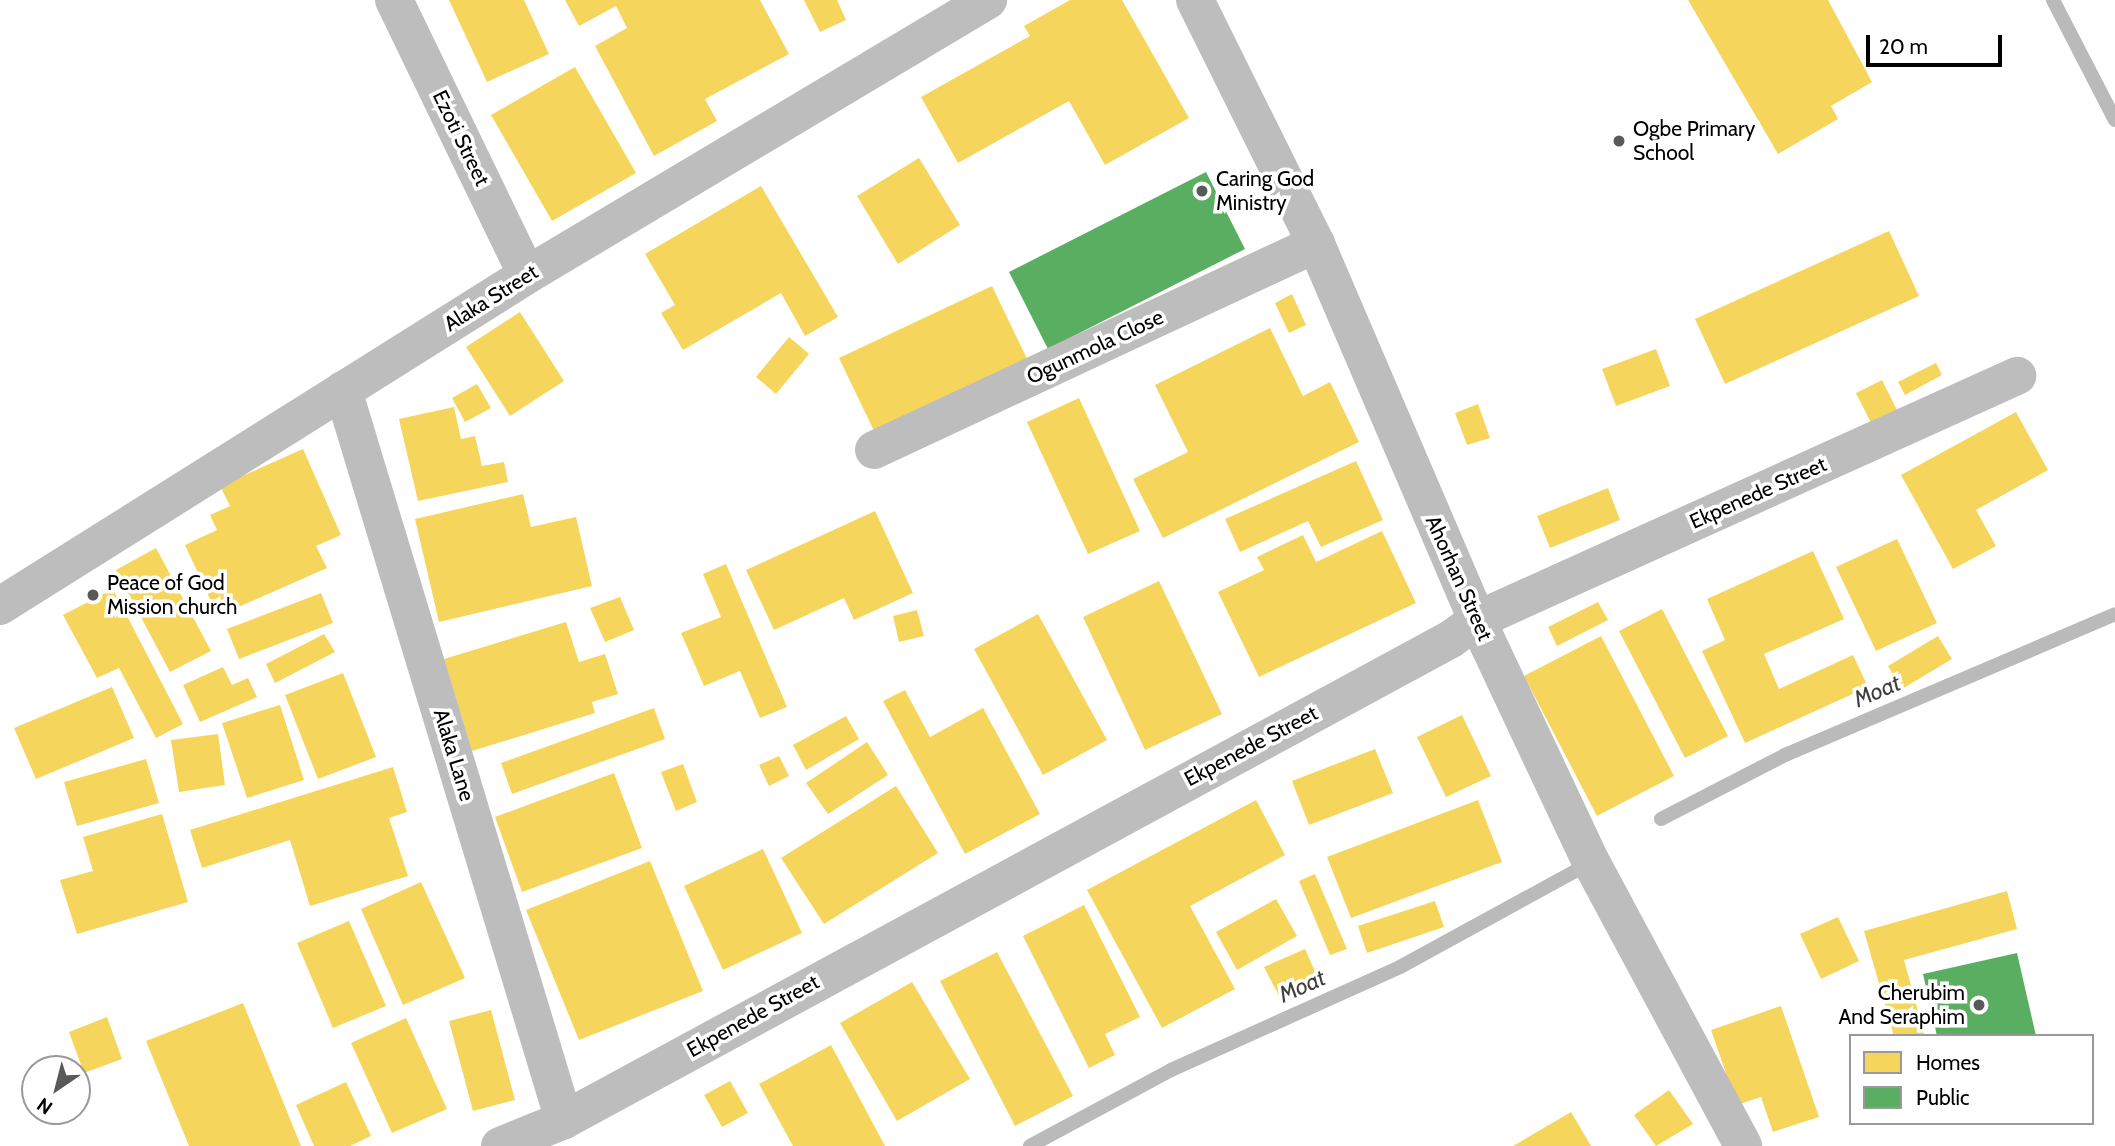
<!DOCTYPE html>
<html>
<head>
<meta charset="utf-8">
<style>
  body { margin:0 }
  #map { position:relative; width:2115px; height:1146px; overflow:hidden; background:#fff; font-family:Cabin,sans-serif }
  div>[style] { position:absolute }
  .homes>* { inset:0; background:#f6d55c }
  .public>* { inset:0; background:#5aae61 }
  .stream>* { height:14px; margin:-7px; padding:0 7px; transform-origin:7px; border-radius:7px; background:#bababa }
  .minor>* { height:38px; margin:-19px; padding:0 19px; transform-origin:19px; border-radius:19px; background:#bdbdbd }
  .dots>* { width:19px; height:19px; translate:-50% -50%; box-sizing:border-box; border:4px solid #fff; border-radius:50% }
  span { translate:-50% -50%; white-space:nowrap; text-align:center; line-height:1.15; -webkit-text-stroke:7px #fff; paint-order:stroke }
  .poi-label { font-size:21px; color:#000 }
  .left { translate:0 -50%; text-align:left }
  .right { translate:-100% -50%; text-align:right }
  .street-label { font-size:21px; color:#000 }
  .water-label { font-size:23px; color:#3e3e3e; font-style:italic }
  .legend { position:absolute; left:1849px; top:1034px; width:245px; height:91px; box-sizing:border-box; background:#fff; border:2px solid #999; margin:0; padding:9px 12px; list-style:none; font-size:21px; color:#000 }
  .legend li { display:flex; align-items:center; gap:14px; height:35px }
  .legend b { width:35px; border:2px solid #999 }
  .north { position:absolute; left:21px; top:1055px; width:70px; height:70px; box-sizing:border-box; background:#fff; border:2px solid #999; border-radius:50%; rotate:215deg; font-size:19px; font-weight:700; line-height:28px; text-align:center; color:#000 }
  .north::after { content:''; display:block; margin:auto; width:24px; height:32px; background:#595959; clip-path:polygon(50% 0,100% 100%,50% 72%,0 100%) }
  .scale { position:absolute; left:1866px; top:35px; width:136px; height:32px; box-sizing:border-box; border:4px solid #000; border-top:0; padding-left:9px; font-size:21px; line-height:24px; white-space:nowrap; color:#000; -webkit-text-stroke:5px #fff; paint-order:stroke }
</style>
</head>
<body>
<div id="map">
  <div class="homes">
    <div style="clip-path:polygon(449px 0,524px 0,549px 54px,487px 82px)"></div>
    <div style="clip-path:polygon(565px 0,760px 0,789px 54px,705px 99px,717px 121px,654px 156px,595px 46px,627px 28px,616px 6px,579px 26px)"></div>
    <div style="clip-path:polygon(804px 0,837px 0,846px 20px,820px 32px)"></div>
    <div style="clip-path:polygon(1070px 0,1122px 0,1189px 118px,1105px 165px,1069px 101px,958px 163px,921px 97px,1030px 36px,1024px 26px)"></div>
    <div style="clip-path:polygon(1688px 0,1828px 0,1872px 82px,1831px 106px,1838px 119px,1778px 154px)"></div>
    <div style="clip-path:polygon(575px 67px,636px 173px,552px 221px,491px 115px)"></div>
    <div style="clip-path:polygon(919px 158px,960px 225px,898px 264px,857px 196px)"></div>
    <div style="clip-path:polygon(761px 186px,838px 317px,805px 336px,781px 293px,683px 350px,661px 313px,675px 305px,645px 254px)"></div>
    <div style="clip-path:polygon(1889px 231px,1919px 296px,1725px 384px,1695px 319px)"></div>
    <div style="clip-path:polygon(992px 286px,1029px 363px,876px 435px,839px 358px)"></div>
    <div style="clip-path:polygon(1292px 294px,1306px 325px,1289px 333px,1275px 303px)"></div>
    <div style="clip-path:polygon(520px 312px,564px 381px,510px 416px,466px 347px)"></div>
    <div style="clip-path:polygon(1270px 328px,1303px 396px,1330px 382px,1359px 442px,1163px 538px,1133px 479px,1188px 452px,1155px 385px)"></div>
    <div style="clip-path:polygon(789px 337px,809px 354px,776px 394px,756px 377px)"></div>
    <div style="clip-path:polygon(1656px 349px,1670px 386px,1616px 406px,1602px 369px)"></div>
    <div style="clip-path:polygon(1936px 363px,1942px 375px,1905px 395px,1898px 382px)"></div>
    <div style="clip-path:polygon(1882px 380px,1902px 420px,1876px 433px,1856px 393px)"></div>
    <div style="clip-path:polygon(477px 384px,491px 408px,465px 422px,452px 398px)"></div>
    <div style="clip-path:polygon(1079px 398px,1140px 531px,1088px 554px,1027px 422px)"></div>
    <div style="clip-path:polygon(1478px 404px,1490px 438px,1467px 445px,1455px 413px)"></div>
    <div style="clip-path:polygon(454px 407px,461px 439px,475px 436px,482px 466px,504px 462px,508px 482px,418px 501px,399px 419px)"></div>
    <div style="clip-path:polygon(2016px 412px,2048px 470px,1976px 510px,1996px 546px,1953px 569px,1901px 475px)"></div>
    <div style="clip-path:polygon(303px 449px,341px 535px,316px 546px,327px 568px,218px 616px,185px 545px,217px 530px,210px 515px,230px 506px,220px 486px)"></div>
    <div style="clip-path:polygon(1356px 461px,1383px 520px,1321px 547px,1308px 521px,1240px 552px,1225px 519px)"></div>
    <div style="clip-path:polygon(1608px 488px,1620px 520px,1550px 548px,1537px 516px)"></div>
    <div style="clip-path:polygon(523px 494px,531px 527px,576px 517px,592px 586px,439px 622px,415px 519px)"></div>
    <div style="clip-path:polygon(875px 511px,913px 593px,854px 620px,844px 598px,774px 630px,746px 570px)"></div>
    <div style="clip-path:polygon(1382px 531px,1416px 603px,1259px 677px,1218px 592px,1264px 570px,1257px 557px,1303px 535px,1316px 562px)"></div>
    <div style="clip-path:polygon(1897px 539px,1937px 623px,1876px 651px,1836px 567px)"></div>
    <div style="clip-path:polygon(156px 548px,211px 651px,170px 672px,116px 570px)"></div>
    <div style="clip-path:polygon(1813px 551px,1844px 619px,1764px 654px,1779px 689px,1853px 655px,1868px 687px,1745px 743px,1702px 651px,1725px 640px,1707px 599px)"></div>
    <div style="clip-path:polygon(726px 564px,787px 707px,760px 718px,740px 671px,704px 686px,681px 633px,721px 617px,703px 574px)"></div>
    <div style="clip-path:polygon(1159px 581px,1222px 714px,1145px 750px,1083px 617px)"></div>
    <div style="clip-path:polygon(113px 589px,183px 724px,156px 738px,119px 668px,97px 678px,63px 615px)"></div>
    <div style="clip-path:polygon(321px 593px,333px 623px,239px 659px,227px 629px)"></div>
    <div style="clip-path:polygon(620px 597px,634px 630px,605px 642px,590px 608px)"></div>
    <div style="clip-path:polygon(1598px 602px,1608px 620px,1557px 646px,1548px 627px)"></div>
    <div style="clip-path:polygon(1662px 609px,1728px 736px,1685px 758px,1619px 631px)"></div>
    <div style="clip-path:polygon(917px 610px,924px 636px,899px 642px,893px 616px)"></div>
    <div style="clip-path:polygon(1038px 614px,1107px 740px,1043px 775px,974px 649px)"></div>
    <div style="clip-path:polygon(566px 622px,579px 662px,605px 654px,618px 694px,592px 702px,595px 713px,472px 751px,444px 659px)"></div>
    <div style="clip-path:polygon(324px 634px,335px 652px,275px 683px,266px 664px)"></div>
    <div style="clip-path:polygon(1601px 636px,1674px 776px,1597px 816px,1524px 676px)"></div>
    <div style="clip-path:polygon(1938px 636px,1952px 659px,1902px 689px,1888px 666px)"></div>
    <div style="clip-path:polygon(223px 667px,232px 685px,248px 678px,257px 697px,200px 722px,183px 685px)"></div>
    <div style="clip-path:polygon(343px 673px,376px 757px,318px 779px,285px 695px)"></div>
    <div style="clip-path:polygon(112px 687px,134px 738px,36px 779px,14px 728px)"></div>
    <div style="clip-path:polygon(905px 690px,930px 737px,983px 708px,1040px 814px,965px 854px,883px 701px)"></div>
    <div style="clip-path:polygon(280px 705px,304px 780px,247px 798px,222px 723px)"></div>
    <div style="clip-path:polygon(654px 708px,665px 739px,512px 794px,501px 763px)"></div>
    <div style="clip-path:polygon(1462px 715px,1491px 776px,1446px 797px,1417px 737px)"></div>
    <div style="clip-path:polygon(846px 716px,859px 739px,806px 770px,793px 745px)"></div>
    <div style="clip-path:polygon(218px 734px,225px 785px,179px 792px,171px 740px)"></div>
    <div style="clip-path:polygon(867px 742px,888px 775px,828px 814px,806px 783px)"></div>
    <div style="clip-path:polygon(1375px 749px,1393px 793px,1309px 825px,1292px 781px)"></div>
    <div style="clip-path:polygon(779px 756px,789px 776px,769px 786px,759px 765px)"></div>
    <div style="clip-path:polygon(146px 759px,159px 803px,77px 826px,64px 782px)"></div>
    <div style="clip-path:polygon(683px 764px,697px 802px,676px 811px,661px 772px)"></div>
    <div style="clip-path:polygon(393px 767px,407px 812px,389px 818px,408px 876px,310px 906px,290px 840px,202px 868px,190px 830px)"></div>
    <div style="clip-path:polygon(614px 773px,642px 848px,522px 892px,495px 817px)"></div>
    <div style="clip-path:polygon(896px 786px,938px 853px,824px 924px,781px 858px)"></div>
    <div style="clip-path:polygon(1256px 800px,1285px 855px,1190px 906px,1235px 989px,1162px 1028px,1087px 890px)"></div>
    <div style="clip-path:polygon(1478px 800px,1502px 862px,1351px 918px,1327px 857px)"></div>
    <div style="clip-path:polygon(162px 814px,188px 902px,77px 934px,60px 880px,93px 871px,83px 837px)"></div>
    <div style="clip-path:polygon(763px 849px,802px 933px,723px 970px,684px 886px)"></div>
    <div style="clip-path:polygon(650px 861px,703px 991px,579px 1040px,526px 910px)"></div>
    <div style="clip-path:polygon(1315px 874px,1347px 949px,1330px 955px,1299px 881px)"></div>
    <div style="clip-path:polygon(421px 882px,465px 978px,403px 1005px,361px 909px)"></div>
    <div style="clip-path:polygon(2007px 891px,2017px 929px,1904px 960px,1925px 1036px,1894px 1036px,1864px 931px)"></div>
    <div style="clip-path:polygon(1276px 899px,1297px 936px,1237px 970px,1216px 932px)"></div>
    <div style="clip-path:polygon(1435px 901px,1444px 927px,1367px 953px,1358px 926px)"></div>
    <div style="clip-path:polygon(1084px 905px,1140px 1017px,1105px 1034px,1115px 1055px,1089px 1068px,1023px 936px)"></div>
    <div style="clip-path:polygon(1838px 917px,1859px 961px,1821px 979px,1800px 934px)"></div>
    <div style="clip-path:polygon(349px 921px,386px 1006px,333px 1028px,297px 943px)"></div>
    <div style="clip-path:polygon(1305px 949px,1318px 978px,1279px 996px,1264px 967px)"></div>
    <div style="clip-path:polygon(997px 952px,1073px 1096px,1015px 1126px,940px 981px)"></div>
    <div style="clip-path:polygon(912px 982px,970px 1079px,897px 1121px,840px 1023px)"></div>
    <div style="clip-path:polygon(243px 1003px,301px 1146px,189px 1146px,146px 1041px)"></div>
    <div style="clip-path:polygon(1781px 1006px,1819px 1117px,1773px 1132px,1761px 1097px,1737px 1105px,1711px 1030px)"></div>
    <div style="clip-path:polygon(491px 1010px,515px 1100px,473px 1111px,449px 1021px)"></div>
    <div style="clip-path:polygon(107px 1017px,122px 1059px,84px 1073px,69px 1032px)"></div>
    <div style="clip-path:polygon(406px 1018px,447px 1109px,392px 1133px,351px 1043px)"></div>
    <div style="clip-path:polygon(831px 1045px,885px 1146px,793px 1146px,759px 1084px)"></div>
    <div style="clip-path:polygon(730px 1081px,748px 1113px,722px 1127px,704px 1095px)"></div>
    <div style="clip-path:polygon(346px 1082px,371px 1136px,350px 1146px,314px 1146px,296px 1105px)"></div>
    <div style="clip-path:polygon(1669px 1090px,1693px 1124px,1656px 1146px,1634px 1115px)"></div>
    <div style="clip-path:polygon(1571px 1112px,1591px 1146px,1513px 1146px)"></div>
  </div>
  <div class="public">
    <div style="clip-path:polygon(1206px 172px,1245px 249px,1048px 349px,1009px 272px)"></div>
    <div style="clip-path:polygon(2017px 953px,2036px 1036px,1937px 1036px,1923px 974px)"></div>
  </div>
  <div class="stream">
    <div style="left:2053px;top:0;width:135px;rotate:62.7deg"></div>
    <div style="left:1661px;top:819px;width:140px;rotate:-27.3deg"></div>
    <div style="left:1785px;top:755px;width:359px;rotate:-23.1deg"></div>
    <div style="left:1030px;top:1146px;width:160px;rotate:-28.3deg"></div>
    <div style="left:1171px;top:1070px;width:251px;rotate:-24.2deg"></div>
    <div style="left:1400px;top:967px;width:217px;rotate:-28.7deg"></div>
  </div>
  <div class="minor">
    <div style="left:394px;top:0;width:305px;rotate:64.2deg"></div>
    <div style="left:1195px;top:0;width:272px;rotate:63.6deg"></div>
    <div style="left:1316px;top:244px;width:409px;rotate:66.8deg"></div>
    <div style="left:1477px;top:620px;width:268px;rotate:64.8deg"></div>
    <div style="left:1591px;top:862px;width:322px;rotate:61.8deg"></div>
    <div style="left:343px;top:390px;width:763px;rotate:73.16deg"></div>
    <div style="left:874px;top:450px;width:488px;rotate:-25deg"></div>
    <div style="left:0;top:606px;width:622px;rotate:-32.13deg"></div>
    <div style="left:527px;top:275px;width:537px;rotate:-30.82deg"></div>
    <div style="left:500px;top:1146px;width:69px;rotate:-22.1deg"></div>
    <div style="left:564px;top:1120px;width:1009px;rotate:-28.47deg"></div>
    <div style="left:1451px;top:639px;width:32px;rotate:-36deg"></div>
    <div style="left:1477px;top:620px;width:593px;rotate:-24.32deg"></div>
  </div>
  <div class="dots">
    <div style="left:1619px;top:141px;background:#595959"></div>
    <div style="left:1202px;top:191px;background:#595959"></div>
    <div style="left:93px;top:595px;background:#595959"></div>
    <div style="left:1979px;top:1005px;background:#595959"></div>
  </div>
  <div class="poi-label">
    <span class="left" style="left:1633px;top:141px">Ogbe Primary<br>School</span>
    <span class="left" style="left:1216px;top:191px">Caring God<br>Ministry</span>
    <span class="left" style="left:107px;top:595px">Peace of God<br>Mission church</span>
    <span class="right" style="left:1965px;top:1005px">Cherubim<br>And Seraphim</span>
  </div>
  <div class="street-label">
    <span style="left:461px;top:138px;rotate:64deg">Ezoti Street</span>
    <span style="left:491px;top:298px;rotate:-32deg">Alaka Street</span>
    <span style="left:1095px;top:347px;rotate:-25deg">Ogunmola Close</span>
    <span style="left:1758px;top:493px;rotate:-24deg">Ekpenede Street</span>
    <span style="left:1459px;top:578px;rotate:66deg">Ahorhan Street</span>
    <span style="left:1251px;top:746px;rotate:-28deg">Ekpenede Street</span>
    <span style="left:454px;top:755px;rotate:73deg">Alaka Lane</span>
    <span style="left:753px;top:1016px;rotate:-29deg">Ekpenede Street</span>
  </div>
  <div class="water-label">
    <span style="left:1877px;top:691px;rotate:-23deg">Moat</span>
    <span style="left:1302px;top:986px;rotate:-24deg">Moat</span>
  </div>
  <ul class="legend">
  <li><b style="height:19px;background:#f6d55c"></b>Homes</li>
  <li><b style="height:19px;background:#5aae61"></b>Public</li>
  </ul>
  <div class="north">N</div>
  <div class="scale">20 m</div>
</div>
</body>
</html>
